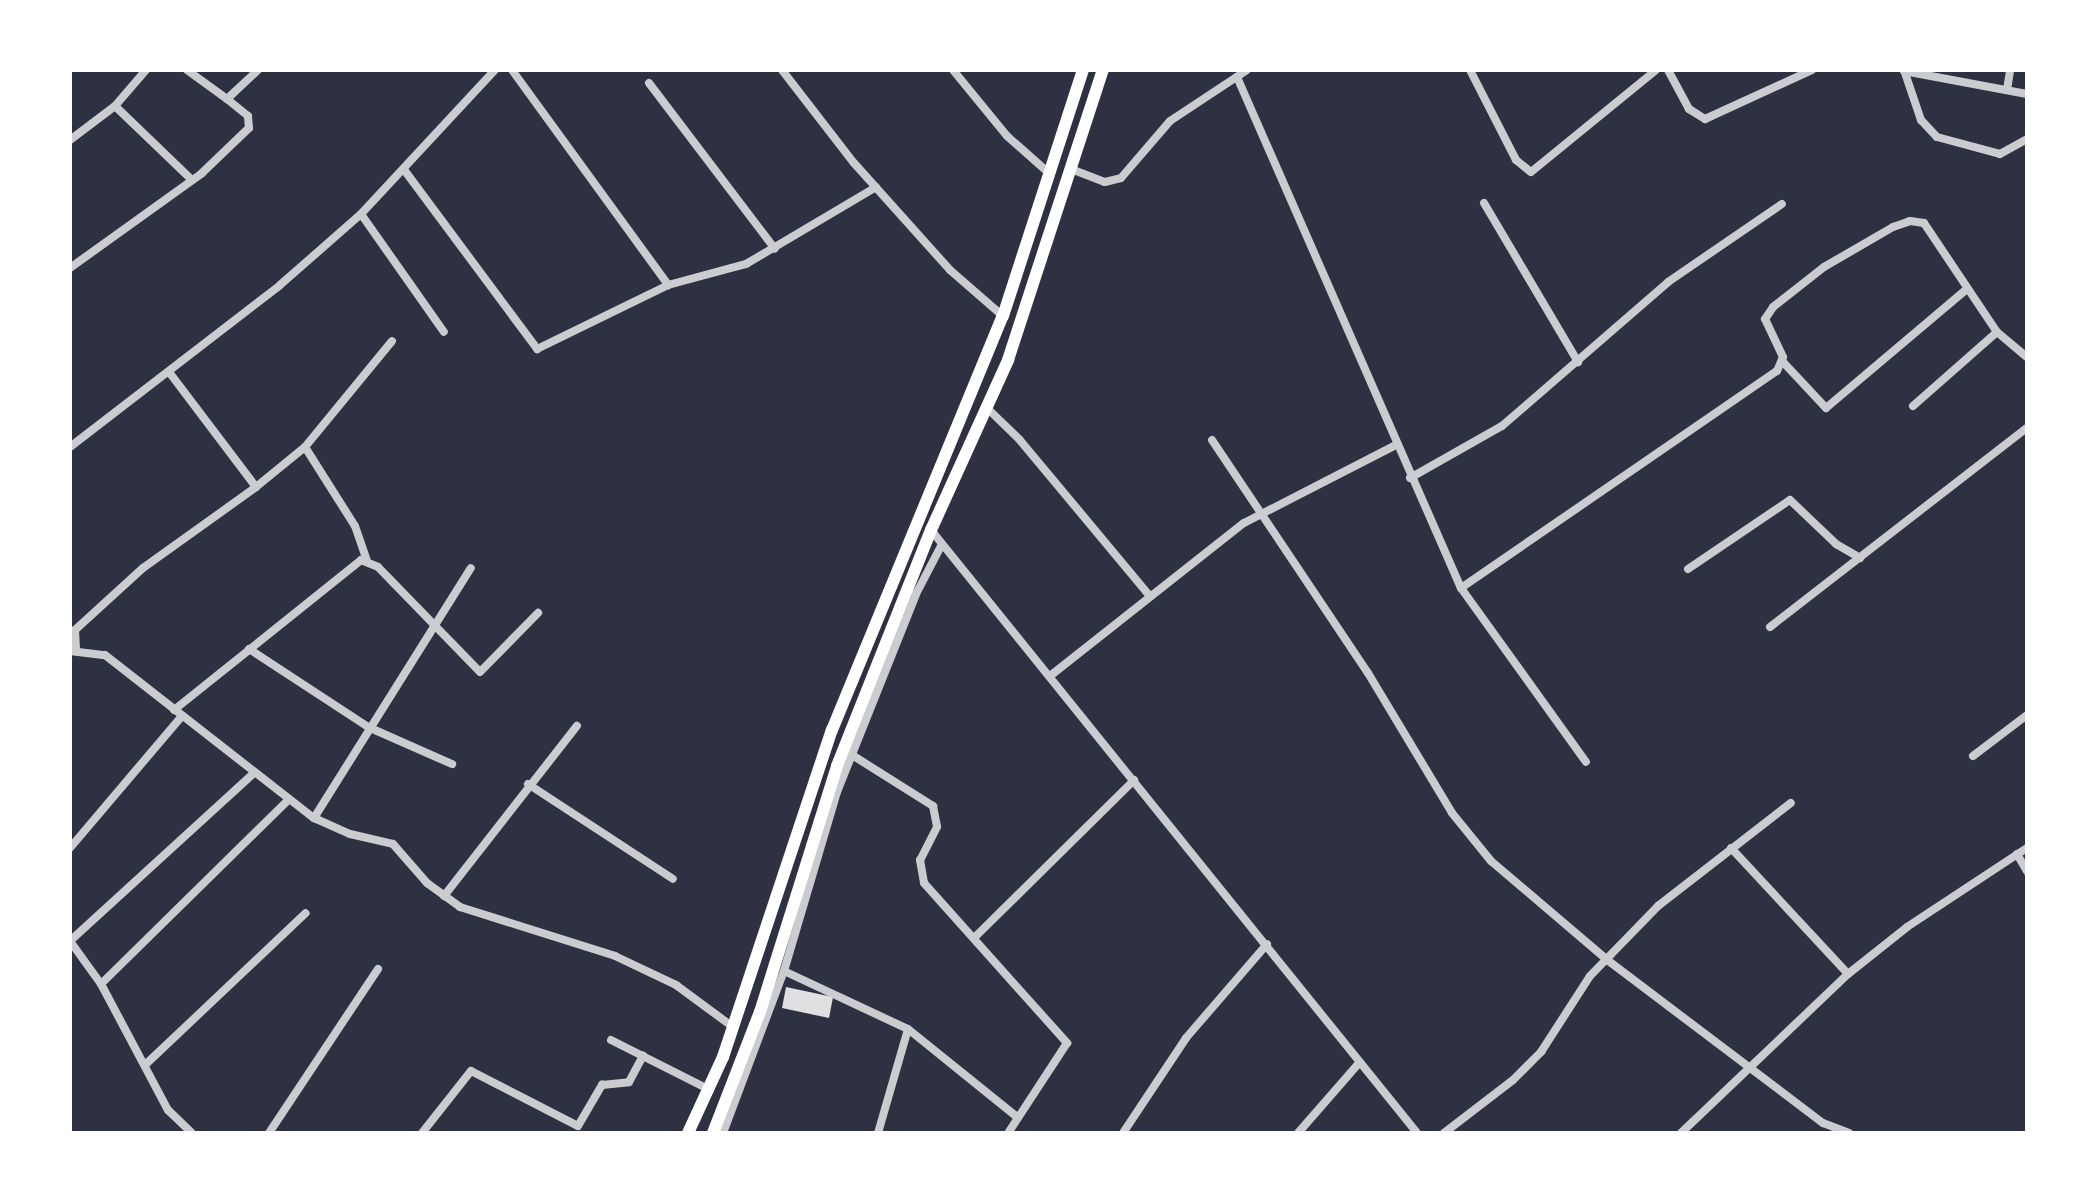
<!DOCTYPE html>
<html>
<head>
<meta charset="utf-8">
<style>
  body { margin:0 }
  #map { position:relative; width:2097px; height:1203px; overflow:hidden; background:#2d3142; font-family:"Fira Sans Condensed",sans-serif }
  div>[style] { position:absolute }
  .building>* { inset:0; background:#e0e0e3 }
  .minor>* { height:8px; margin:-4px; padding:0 4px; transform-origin:4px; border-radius:4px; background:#caccd0 }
  .primary>* { height:12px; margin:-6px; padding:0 6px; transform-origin:6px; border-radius:6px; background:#fff }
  span { translate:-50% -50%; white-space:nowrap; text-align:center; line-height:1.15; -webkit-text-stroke:7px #fff; paint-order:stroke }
  .frame { position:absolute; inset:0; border:72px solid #fff; pointer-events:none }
</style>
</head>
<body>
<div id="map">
  <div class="building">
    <div style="clip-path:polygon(786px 987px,833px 997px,829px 1018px,782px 1008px)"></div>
  </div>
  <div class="minor">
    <div style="left:187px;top:70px;width:49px;rotate:35.9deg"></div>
    <div style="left:227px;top:99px;width:42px;rotate:-43.1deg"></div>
    <div style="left:512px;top:70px;width:266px;rotate:54deg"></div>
    <div style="left:782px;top:70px;width:118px;rotate:52.3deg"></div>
    <div style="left:854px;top:163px;width:144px;rotate:48.1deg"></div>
    <div style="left:950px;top:270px;width:70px;rotate:41deg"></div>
    <div style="left:953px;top:70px;width:85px;rotate:50.7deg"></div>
    <div style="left:1007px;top:136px;width:57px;rotate:41.5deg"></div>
    <div style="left:1470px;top:70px;width:101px;rotate:62.9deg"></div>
    <div style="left:1516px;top:160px;width:19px;rotate:39deg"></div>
    <div style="left:1531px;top:172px;width:161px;rotate:-39.2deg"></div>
    <div style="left:1668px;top:70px;width:44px;rotate:61.7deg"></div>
    <div style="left:1689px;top:109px;width:19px;rotate:32deg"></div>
    <div style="left:1705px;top:119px;width:118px;rotate:-24.6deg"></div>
    <div style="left:1904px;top:70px;width:53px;rotate:71.2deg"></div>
    <div style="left:1921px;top:120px;width:23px;rotate:47deg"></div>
    <div style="left:1937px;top:137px;width:65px;rotate:15.1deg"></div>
    <div style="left:2000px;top:154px;width:31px;rotate:-29deg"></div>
    <div style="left:1904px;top:71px;width:125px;rotate:10.6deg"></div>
    <div style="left:1237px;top:77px;width:558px;rotate:66.33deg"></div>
    <div style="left:1461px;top:588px;width:214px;rotate:54.3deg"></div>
    <div style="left:649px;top:83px;width:208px;rotate:52.8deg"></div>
    <div style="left:2007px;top:90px;width:20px;rotate:-81deg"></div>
    <div style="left:115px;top:106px;width:107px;rotate:43.9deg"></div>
    <div style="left:70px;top:140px;width:56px;rotate:-37.1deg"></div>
    <div style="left:115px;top:106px;width:48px;rotate:-49.3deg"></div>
    <div style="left:1071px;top:169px;width:36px;rotate:21deg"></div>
    <div style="left:1105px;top:182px;width:16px;rotate:-14deg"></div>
    <div style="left:1121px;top:178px;width:75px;rotate:-49.3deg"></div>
    <div style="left:1170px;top:121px;width:92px;rotate:-33.5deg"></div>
    <div style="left:405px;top:171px;width:222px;rotate:53.4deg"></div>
    <div style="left:537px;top:349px;width:146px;rotate:-26deg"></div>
    <div style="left:668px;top:285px;width:81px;rotate:-15.1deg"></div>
    <div style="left:746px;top:264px;width:151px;rotate:-30.6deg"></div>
    <div style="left:1484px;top:203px;width:185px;rotate:59.4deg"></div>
    <div style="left:361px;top:214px;width:144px;rotate:54.9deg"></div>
    <div style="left:70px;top:268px;width:163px;rotate:-35.7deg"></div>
    <div style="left:202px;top:173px;width:65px;rotate:-43.8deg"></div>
    <div style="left:249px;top:128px;width:12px;rotate:-95deg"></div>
    <div style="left:248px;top:116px;width:27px;rotate:-141deg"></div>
    <div style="left:1783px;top:362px;width:63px;rotate:46.9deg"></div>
    <div style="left:1826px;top:408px;width:185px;rotate:-40.2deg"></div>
    <div style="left:1913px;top:406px;width:112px;rotate:-41.4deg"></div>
    <div style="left:987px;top:408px;width:45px;rotate:44.1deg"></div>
    <div style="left:1019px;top:439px;width:202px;rotate:50.2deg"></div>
    <div style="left:1212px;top:440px;width:280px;rotate:56.2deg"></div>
    <div style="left:1368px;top:673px;width:163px;rotate:59deg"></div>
    <div style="left:1452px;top:813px;width:62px;rotate:50.9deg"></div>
    <div style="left:1491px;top:861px;width:151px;rotate:40.4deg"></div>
    <div style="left:1606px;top:959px;width:272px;rotate:37.1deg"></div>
    <div style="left:1823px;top:1123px;width:28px;rotate:21deg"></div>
    <div style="left:70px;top:447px;width:265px;rotate:-37.6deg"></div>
    <div style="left:280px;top:285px;width:108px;rotate:-41.2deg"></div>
    <div style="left:361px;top:214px;width:197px;rotate:-47.1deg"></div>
    <div style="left:305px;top:447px;width:93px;rotate:57.7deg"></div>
    <div style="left:355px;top:526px;width:36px;rotate:71deg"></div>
    <div style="left:1410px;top:478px;width:106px;rotate:-29.5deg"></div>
    <div style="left:1502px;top:426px;width:220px;rotate:-40.9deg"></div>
    <div style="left:1668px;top:282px;width:138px;rotate:-34.4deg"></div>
    <div style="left:256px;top:487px;width:63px;rotate:-39.2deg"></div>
    <div style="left:305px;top:447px;width:137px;rotate:-50.6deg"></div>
    <div style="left:931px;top:530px;width:774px;rotate:51.13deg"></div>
    <div style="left:1688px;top:569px;width:123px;rotate:-34.1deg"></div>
    <div style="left:1790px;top:500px;width:64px;rotate:43.7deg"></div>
    <div style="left:1836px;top:544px;width:28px;rotate:30deg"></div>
    <div style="left:1461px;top:588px;width:383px;rotate:-34.5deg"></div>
    <div style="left:1777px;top:371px;width:15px;rotate:-67deg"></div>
    <div style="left:1783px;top:357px;width:42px;rotate:-115.3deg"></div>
    <div style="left:1765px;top:319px;width:14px;rotate:-56deg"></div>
    <div style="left:1773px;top:307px;width:65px;rotate:-38.1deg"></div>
    <div style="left:1824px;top:267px;width:80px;rotate:-30.1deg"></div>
    <div style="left:1893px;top:227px;width:18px;rotate:-19deg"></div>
    <div style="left:1910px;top:221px;width:14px;rotate:8deg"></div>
    <div style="left:1924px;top:223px;width:131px;rotate:56.2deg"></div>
    <div style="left:1997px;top:332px;width:39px;rotate:40deg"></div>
    <div style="left:1770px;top:627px;width:325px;rotate:-37.8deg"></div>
    <div style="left:76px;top:649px;width:19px;rotate:-93deg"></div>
    <div style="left:75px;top:630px;width:92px;rotate:-42.4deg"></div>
    <div style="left:143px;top:568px;width:139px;rotate:-35.6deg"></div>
    <div style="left:256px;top:487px;width:144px;rotate:-127.1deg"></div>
    <div style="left:249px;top:649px;width:142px;rotate:33.2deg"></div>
    <div style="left:368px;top:727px;width:92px;rotate:23.8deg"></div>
    <div style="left:70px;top:651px;width:35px;rotate:7deg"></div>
    <div style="left:105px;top:655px;width:265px;rotate:38deg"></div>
    <div style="left:314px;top:818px;width:39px;rotate:24deg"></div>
    <div style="left:350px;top:834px;width:44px;rotate:13.1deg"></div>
    <div style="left:393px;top:844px;width:52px;rotate:48.9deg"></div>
    <div style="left:427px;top:883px;width:41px;rotate:36deg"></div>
    <div style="left:460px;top:907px;width:163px;rotate:17.5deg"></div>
    <div style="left:615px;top:956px;width:68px;rotate:25.4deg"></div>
    <div style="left:676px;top:985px;width:71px;rotate:36.4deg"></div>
    <div style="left:1050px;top:676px;width:247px;rotate:-38.3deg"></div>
    <div style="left:1244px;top:523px;width:171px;rotate:-27.2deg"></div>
    <div style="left:174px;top:710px;width:240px;rotate:-38.7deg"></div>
    <div style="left:361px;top:560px;width:18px;rotate:22deg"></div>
    <div style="left:378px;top:567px;width:146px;rotate:45.8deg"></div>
    <div style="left:480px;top:672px;width:83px;rotate:-45.5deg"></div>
    <div style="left:852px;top:755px;width:96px;rotate:32.2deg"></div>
    <div style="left:933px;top:806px;width:21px;rotate:79deg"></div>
    <div style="left:937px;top:827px;width:37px;rotate:117deg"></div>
    <div style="left:920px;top:860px;width:23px;rotate:80deg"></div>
    <div style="left:924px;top:883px;width:215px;rotate:48.2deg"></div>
    <div style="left:1067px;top:1043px;width:108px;rotate:123.2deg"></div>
    <div style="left:1973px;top:756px;width:68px;rotate:-37.2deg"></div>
    <div style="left:528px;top:784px;width:173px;rotate:33.2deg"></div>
    <div style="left:314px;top:818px;width:295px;rotate:-57.9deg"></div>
    <div style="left:70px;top:848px;width:173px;rotate:-49.7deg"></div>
    <div style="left:1731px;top:848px;width:172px;rotate:47.1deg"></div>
    <div style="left:2017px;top:854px;width:20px;rotate:60deg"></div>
    <div style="left:444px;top:896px;width:216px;rotate:-52deg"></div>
    <div style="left:974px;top:938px;width:225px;rotate:-44.6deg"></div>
    <div style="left:70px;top:941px;width:248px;rotate:-42.4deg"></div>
    <div style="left:70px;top:941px;width:53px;rotate:54.2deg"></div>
    <div style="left:101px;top:984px;width:143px;rotate:62deg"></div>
    <div style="left:168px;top:1110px;width:33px;rotate:44deg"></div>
    <div style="left:784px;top:971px;width:137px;rotate:25.1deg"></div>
    <div style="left:908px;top:1029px;width:139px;rotate:38.9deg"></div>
    <div style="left:101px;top:984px;width:261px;rotate:-44.5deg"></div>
    <div style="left:611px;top:1040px;width:111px;rotate:26.8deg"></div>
    <div style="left:145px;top:1065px;width:221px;rotate:-43.4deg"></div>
    <div style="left:269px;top:1133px;width:197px;rotate:-56.4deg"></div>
    <div style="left:422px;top:1133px;width:79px;rotate:-51.7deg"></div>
    <div style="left:471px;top:1071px;width:120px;rotate:27.2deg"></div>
    <div style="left:578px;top:1126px;width:48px;rotate:-59.7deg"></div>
    <div style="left:602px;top:1085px;width:27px;rotate:-6deg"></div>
    <div style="left:629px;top:1082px;width:30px;rotate:-62deg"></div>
    <div style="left:723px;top:1133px;width:173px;rotate:-69.4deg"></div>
    <div style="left:784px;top:971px;width:187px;rotate:-73.5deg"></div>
    <div style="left:837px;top:792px;width:213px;rotate:-68.2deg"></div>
    <div style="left:916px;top:594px;width:56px;rotate:-62.5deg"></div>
    <div style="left:878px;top:1133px;width:108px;rotate:-73.9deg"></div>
    <div style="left:1123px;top:1133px;width:114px;rotate:-56.4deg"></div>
    <div style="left:1186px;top:1038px;width:124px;rotate:-49.2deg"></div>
    <div style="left:1298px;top:1133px;width:94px;rotate:-48.9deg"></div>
    <div style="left:1444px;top:1133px;width:87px;rotate:-37.5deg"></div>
    <div style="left:1513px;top:1080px;width:40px;rotate:-45deg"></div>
    <div style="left:1541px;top:1052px;width:90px;rotate:-57.2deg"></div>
    <div style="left:1590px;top:976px;width:98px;rotate:-45.8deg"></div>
    <div style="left:1658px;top:906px;width:168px;rotate:-37.8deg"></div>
    <div style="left:1681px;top:1133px;width:231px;rotate:-43.6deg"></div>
    <div style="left:1848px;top:974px;width:75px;rotate:-38.5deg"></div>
    <div style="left:1907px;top:927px;width:144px;rotate:-33.4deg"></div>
  </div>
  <div class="primary">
    <div style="left:688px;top:1133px;width:84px;rotate:-65.3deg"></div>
    <div style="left:723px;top:1057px;width:345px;rotate:-71.6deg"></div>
    <div style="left:832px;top:730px;width:448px;rotate:-67.6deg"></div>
    <div style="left:1003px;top:316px;width:259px;rotate:-72deg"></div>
    <div style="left:713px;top:1133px;width:130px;rotate:-68.8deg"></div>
    <div style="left:760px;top:1012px;width:258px;rotate:-72.6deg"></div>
    <div style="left:837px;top:766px;width:254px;rotate:-68.3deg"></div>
    <div style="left:931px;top:530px;width:187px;rotate:-65.6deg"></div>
    <div style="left:1008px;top:360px;width:305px;rotate:-71.9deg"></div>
  </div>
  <div class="frame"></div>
</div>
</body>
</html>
